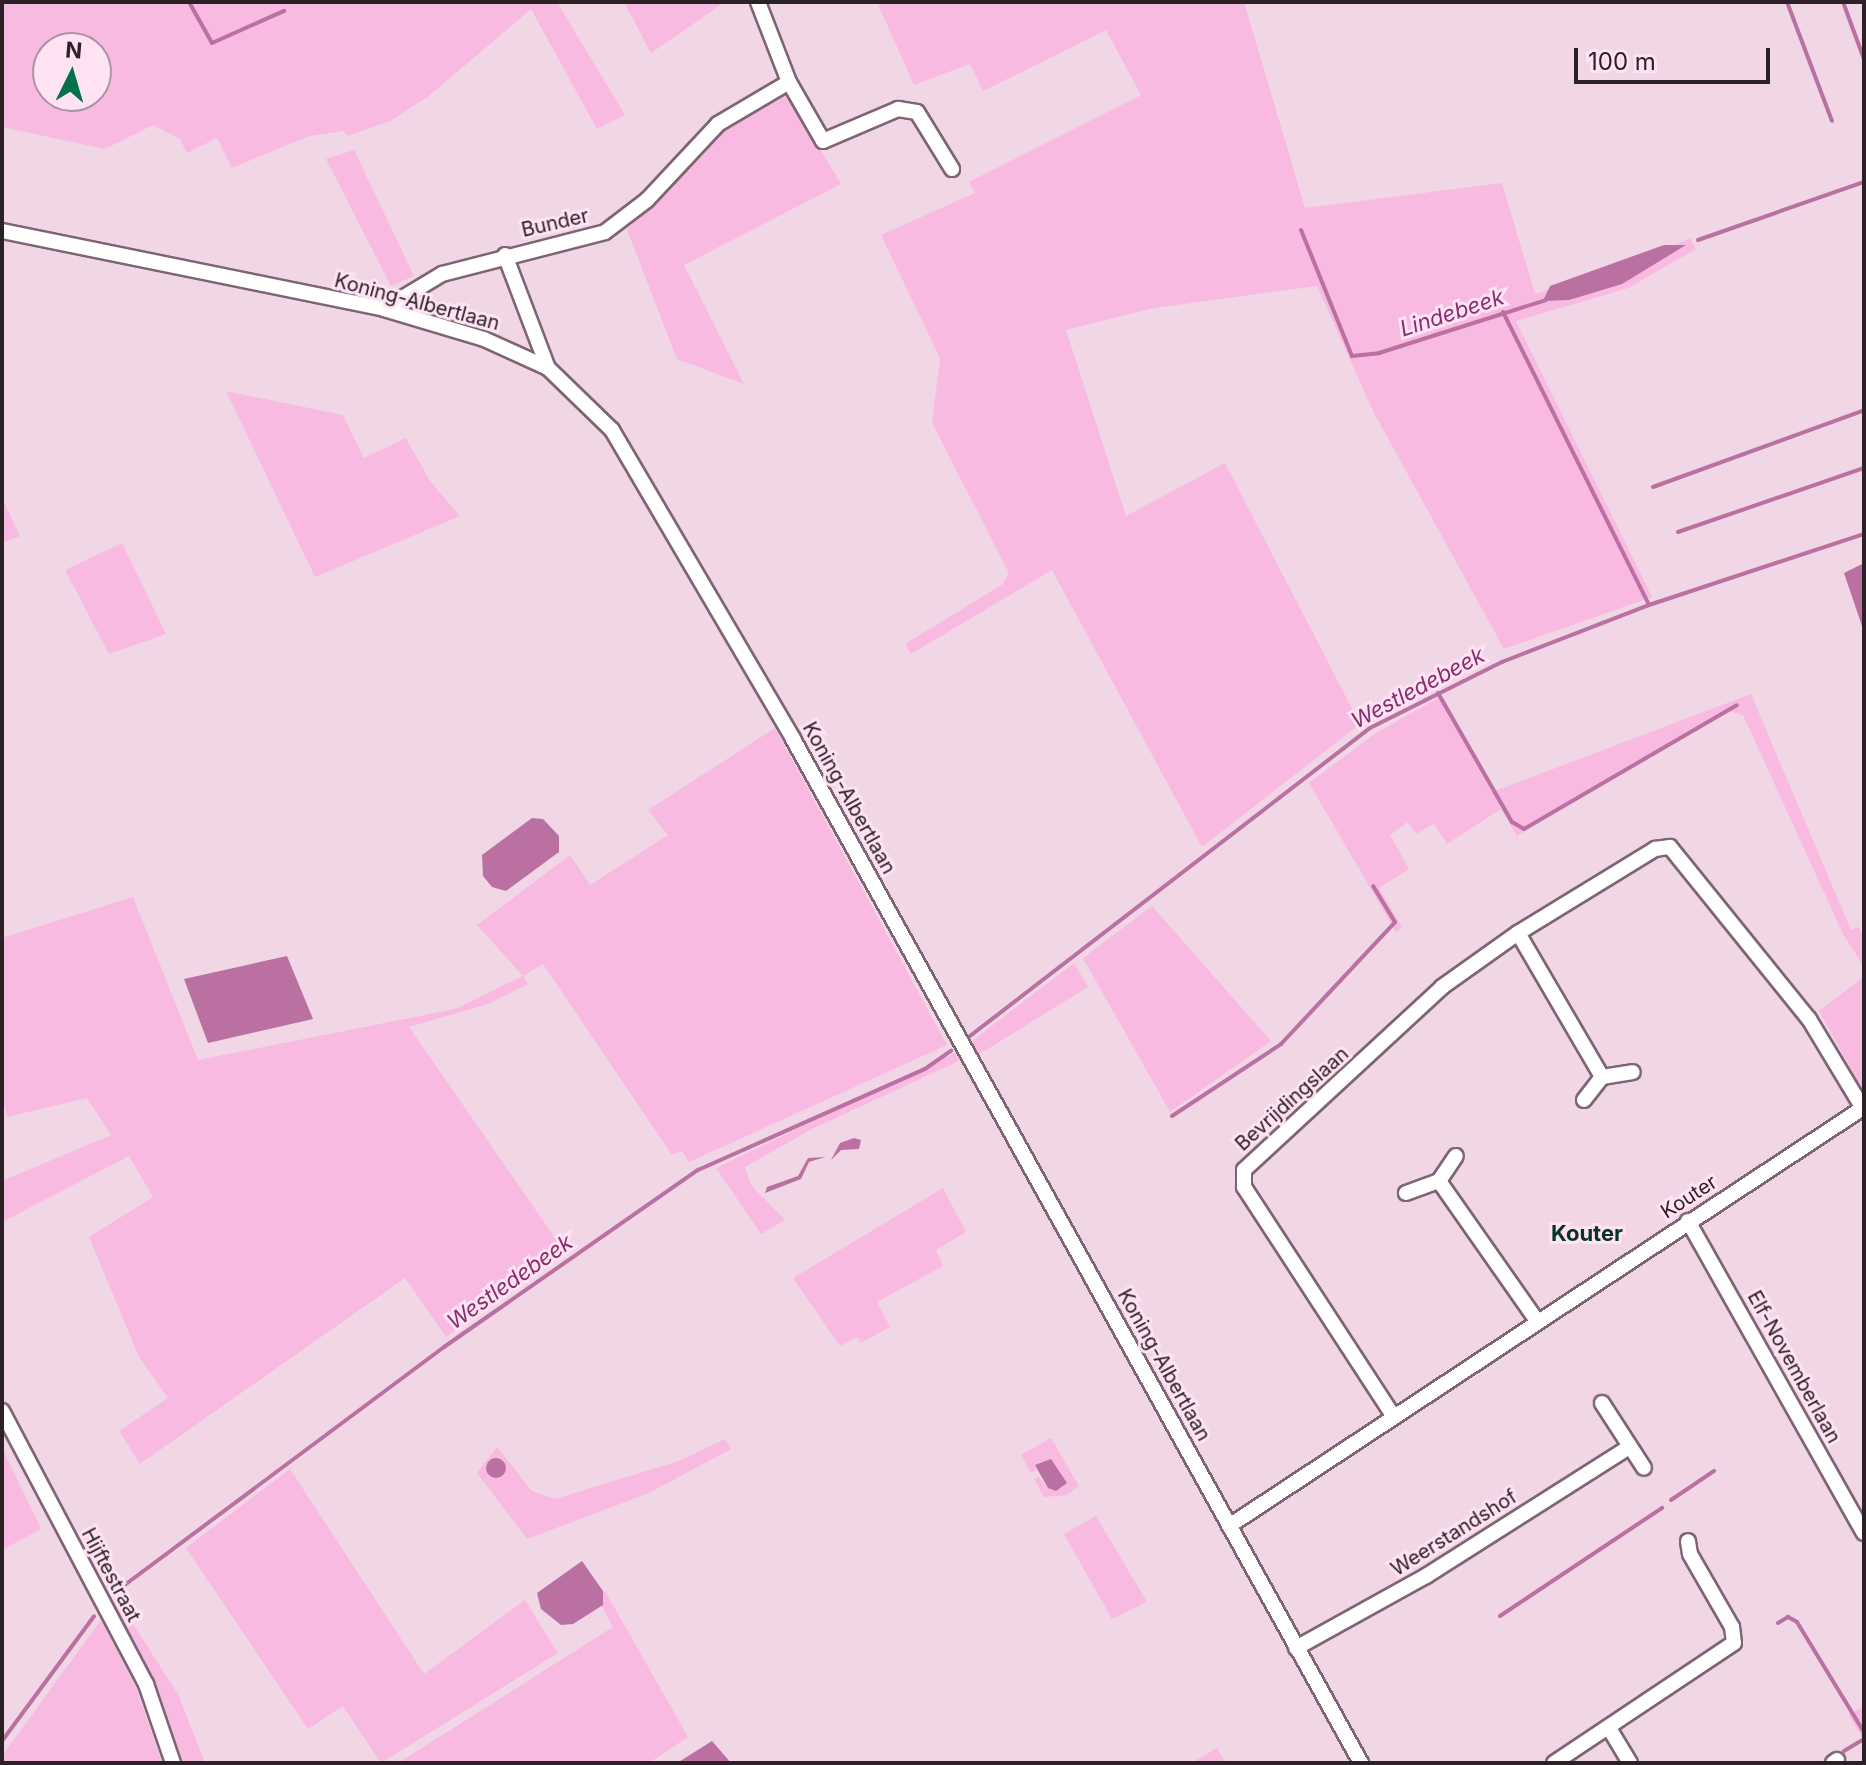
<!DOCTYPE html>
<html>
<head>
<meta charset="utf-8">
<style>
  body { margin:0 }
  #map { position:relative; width:1866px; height:1765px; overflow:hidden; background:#f1d6e6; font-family:Inter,sans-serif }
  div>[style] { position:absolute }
  .green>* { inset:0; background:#f8bae1 }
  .water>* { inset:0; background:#ba70a1 }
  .round { border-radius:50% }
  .stream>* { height:4px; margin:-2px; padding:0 2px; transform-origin:2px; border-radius:2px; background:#ba70a1 }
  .roads { filter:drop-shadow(2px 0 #7d6574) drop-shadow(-2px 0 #7d6574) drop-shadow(0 2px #7d6574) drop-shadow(0 -2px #7d6574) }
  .minor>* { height:14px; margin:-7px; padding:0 7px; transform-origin:7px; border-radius:7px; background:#fff }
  span { translate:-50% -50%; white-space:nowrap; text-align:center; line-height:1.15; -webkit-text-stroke:6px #ffe3f4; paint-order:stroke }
  .street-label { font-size:20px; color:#2b2127 }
  .water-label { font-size:22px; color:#872d6d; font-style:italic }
  .neighbourhood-label { font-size:22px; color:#053421; font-weight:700 }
  .frame { position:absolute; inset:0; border:4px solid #2b2127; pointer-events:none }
  .north { position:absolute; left:32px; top:32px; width:80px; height:80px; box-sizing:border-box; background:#ffe3f4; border:2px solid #aa95a2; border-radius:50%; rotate:5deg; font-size:22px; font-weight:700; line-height:32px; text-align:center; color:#2b2127 }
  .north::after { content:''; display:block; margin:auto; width:28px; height:36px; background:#01724c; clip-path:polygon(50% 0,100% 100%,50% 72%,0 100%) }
  .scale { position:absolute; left:1574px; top:48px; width:196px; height:36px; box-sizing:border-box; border:4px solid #2b2127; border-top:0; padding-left:10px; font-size:24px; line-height:28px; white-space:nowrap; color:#2b2127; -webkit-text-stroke:6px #ffe3f4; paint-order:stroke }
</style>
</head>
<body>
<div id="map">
  <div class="green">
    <div style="clip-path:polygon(evenodd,2px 2px,557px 2px,625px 115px,597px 129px,531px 9px,429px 96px,390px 121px,347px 136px,344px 131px,309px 136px,232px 168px,217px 138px,187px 153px,180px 139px,153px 125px,105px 149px,2px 127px,2px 2px,96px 48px,96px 96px,48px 96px,48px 48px,96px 48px)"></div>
    <div style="clip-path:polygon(624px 2px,725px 2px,651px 53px)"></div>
    <div style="clip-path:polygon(877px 2px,1244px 2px,1305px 208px,1502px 183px,1535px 294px,1631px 265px,1690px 238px,1696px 249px,1628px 288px,1516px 321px,1652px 597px,1504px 649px,1373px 411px,1317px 286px,1154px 308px,1066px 330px,1126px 516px,1225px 463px,1360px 724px,1202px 847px,1052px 570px,911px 654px,905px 644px,1003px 584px,1009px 573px,932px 423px,940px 358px,881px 235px,975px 193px,969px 182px,1141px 95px,1106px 30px,983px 91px,970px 64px,914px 85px)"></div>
    <div style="clip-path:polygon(785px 91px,841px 184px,684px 265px,744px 384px,677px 359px,627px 230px,703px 142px)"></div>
    <div style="clip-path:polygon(354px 150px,414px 276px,391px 286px,326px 159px)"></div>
    <div style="clip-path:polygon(226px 391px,343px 415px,364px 458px,406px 438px,430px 481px,460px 516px,315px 577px)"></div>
    <div style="clip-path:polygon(2px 498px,20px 536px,2px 543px)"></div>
    <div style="clip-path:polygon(122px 543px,166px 634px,109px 654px,65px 570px)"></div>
    <div style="clip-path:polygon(1751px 694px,1851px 930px,1859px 927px,1864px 938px,1863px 965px,1843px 934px,1743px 715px,1729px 711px,1698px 725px,1517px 836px,1501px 809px,1447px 844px,1434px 824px,1416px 834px,1408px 822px,1390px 835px,1409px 869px,1379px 888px,1402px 927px,1396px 932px,1309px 783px,1376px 733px,1442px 696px,1492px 792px)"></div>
    <div style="clip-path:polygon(775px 728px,947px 1045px,689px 1162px,682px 1151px,672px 1155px,543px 964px,523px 976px,528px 984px,488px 1004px,409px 1027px,564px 1251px,446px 1337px,405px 1278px,140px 1464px,119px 1431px,168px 1398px,139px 1357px,89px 1237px,153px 1197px,129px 1156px,2px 1222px,2px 1181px,111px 1135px,87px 1098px,7px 1117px,2px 1095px,2px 938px,133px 897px,198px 1060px,455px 1009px,523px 976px,477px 925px,570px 855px,590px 885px,668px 835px,648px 810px)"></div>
    <div style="clip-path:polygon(1152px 906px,1271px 1041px,1170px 1112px,1083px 958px)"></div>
    <div style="clip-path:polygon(1074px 963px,1088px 987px,978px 1055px,971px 1042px)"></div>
    <div style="clip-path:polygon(1864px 977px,1864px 1093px,1819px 1011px)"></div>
    <div style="clip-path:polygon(955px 1053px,959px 1061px,812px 1129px,745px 1167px,751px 1185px,785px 1220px,761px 1234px,716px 1168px)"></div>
    <div style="clip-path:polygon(943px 1188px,966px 1232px,936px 1250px,943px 1266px,877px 1302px,890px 1327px,861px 1343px,857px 1337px,840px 1346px,793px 1278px)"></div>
    <div style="clip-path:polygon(1051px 1438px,1079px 1486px,1067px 1495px,1044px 1497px,1034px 1479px,1039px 1477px,1048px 1488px,1035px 1465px,1036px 1471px,1030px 1472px,1021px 1455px)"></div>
    <div style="clip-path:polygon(725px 1439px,731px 1449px,649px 1493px,527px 1539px,477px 1473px,497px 1447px,532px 1491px,555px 1499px,679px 1461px)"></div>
    <div style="clip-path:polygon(2px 1448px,41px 1529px,2px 1550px)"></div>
    <div style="clip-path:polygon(290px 1469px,424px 1674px,525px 1600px,558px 1653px,381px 1763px,343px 1706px,308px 1729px,186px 1548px)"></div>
    <div style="clip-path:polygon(1096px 1516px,1147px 1602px,1112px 1619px,1064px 1534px)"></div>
    <div style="clip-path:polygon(605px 1591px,688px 1737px,649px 1763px,398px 1763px,613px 1627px,597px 1596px)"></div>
    <div style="clip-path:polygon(118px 1601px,178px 1694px,205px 1763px,183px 1763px,152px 1677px,113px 1603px)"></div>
    <div style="clip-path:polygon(101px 1620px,137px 1690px,162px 1763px,2px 1763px,2px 1756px)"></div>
    <div style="clip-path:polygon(1864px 1706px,1864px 1741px,1849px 1715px)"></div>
    <div style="clip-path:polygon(1217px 1748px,1226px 1763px,1191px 1763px)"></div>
  </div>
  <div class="water">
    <div style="clip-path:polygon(1664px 245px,1686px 245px,1622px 284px,1569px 300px,1543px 301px,1550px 286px)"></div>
    <div style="clip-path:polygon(1864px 563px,1864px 632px,1844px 573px)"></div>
    <div style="clip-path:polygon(532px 818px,543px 819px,559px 836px,559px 852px,506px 891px,492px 887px,483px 876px,482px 855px)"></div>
    <div style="clip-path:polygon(287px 956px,313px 1019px,208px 1043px,184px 979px)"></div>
    <div style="clip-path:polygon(854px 1138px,861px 1140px,859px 1149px,841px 1150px,831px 1160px,840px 1143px)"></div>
    <div style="clip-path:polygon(825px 1157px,809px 1162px,801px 1179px,765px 1193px,767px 1187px,798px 1176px,808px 1158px)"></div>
    <div class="round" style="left:486px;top:1458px;width:20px;height:20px"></div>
    <div style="clip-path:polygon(1051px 1459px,1067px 1483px,1056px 1491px,1048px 1488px,1035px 1465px)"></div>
    <div style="clip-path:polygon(582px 1561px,603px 1591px,603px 1605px,573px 1624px,561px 1625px,541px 1609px,537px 1593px)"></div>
    <div style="clip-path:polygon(712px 1741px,731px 1763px,677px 1763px)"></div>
  </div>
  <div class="stream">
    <div style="left:189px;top:2px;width:47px;rotate:60.7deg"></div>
    <div style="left:212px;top:43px;width:79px;rotate:-24deg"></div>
    <div style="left:1787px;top:2px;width:127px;rotate:69.3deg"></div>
    <div style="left:1843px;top:2px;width:61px;rotate:69.8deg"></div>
    <div style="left:1301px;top:230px;width:136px;rotate:68deg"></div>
    <div style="left:1352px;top:356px;width:27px;rotate:-6deg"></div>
    <div style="left:1379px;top:353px;width:175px;rotate:-17.6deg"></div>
    <div style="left:1698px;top:240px;width:176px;rotate:-19.3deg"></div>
    <div style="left:1503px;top:312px;width:327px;rotate:63.5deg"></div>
    <div style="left:1653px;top:487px;width:225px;rotate:-20deg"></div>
    <div style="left:1678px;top:532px;width:197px;rotate:-19deg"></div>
    <div style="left:1438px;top:693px;width:149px;rotate:60.2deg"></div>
    <div style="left:1512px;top:822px;width:14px;rotate:30deg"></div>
    <div style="left:1524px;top:829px;width:246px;rotate:-30.2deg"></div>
    <div style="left:970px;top:1036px;width:505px;rotate:-37.6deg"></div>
    <div style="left:1370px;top:728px;width:148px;rotate:-26.6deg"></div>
    <div style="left:1502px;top:662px;width:158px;rotate:-21.2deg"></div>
    <div style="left:1649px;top:605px;width:226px;rotate:-18.3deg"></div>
    <div style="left:1172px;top:1116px;width:131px;rotate:-33.4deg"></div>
    <div style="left:1281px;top:1044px;width:167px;rotate:-46.9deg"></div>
    <div style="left:1395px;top:922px;width:42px;rotate:-121.4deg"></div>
    <div style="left:1671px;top:1500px;width:52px;rotate:-34deg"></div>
    <div style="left:118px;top:1590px;width:407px;rotate:-36.7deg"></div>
    <div style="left:444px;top:1347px;width:310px;rotate:-34.9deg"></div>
    <div style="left:698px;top:1170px;width:248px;rotate:-24deg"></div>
    <div style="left:925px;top:1069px;width:32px;rotate:-35deg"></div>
    <div style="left:1500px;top:1616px;width:195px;rotate:-33.7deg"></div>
    <div style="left:1778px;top:1623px;width:12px;rotate:-31deg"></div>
    <div style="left:1788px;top:1617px;width:10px;rotate:29deg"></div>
    <div style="left:1797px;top:1622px;width:129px;rotate:58.7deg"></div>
    <div style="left:2px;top:1741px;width:155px;rotate:-53.6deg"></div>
    <div style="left:1844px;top:1751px;width:23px;rotate:-31deg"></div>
  </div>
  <div class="roads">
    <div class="minor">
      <div style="left:758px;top:2px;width:86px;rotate:68.8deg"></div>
      <div style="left:789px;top:82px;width:68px;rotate:60deg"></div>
      <div style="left:823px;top:141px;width:82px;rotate:-23.1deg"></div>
      <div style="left:898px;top:109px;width:19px;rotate:9deg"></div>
      <div style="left:917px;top:112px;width:67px;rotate:58.4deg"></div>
      <div style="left:2px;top:231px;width:390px;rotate:11.5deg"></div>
      <div style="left:384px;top:309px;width:104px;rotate:16.7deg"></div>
      <div style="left:484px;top:339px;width:70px;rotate:24.4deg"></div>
      <div style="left:548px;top:368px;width:89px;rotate:44.1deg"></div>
      <div style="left:612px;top:430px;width:358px;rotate:59.6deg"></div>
      <div style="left:793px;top:739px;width:1171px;rotate:60.98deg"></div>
      <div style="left:505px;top:255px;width:121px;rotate:69.2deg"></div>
      <div style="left:384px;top:309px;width:68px;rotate:-31.1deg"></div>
      <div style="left:442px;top:274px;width:168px;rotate:-14.4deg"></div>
      <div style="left:605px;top:232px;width:53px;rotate:-37.3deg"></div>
      <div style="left:647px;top:200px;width:104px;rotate:-46.9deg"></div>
      <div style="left:718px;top:124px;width:82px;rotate:-30.6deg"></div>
      <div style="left:1518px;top:933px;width:167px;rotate:59.7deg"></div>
      <div style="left:1584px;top:1100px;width:29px;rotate:-52deg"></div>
      <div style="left:1602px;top:1077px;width:31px;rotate:-9deg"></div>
      <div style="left:1439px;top:1181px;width:171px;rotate:55deg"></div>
      <div style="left:1406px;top:1193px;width:35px;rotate:-20deg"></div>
      <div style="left:1439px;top:1181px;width:30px;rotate:-56deg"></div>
      <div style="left:1688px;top:1221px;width:358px;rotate:60.6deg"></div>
      <div style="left:1602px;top:1403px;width:77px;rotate:57.1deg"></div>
      <div style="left:2px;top:1411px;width:309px;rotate:62.2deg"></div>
      <div style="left:146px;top:1684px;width:83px;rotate:71.1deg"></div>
      <div style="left:1394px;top:1417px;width:275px;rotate:-123.1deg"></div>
      <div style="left:1244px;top:1187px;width:17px;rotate:-90deg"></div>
      <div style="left:1244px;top:1170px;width:270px;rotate:-42.7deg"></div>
      <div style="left:1442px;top:987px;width:93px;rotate:-35.4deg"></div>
      <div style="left:1518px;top:933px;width:161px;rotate:-31.5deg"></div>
      <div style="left:1655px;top:849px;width:15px;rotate:-8deg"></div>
      <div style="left:1670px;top:847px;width:221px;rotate:51.1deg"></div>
      <div style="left:1809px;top:1019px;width:106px;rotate:58.9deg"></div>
      <div style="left:1229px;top:1526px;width:759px;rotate:-33.4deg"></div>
      <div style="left:1296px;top:1648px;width:149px;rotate:-29deg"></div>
      <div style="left:1426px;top:1576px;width:241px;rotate:-32.4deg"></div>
      <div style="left:1609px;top:1728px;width:41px;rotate:59deg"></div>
      <div style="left:1554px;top:1763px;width:216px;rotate:-33.7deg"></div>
      <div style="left:1734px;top:1643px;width:16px;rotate:-97deg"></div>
      <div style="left:1732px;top:1627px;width:84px;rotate:-119.9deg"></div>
      <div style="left:1690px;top:1554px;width:13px;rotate:-99deg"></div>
      <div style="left:1833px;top:1763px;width:5px;rotate:-37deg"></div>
    </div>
  </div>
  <div class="street-label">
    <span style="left:555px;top:223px;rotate:-13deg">Bunder</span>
    <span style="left:417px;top:302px;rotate:15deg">Koning-Albertlaan</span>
    <span style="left:849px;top:798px;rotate:61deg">Koning-Albertlaan</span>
    <span style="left:1292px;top:1099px;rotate:-42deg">Bevrijdingslaan</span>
    <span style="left:1689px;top:1197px;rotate:-33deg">Kouter</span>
    <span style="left:1164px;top:1365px;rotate:61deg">Koning-Albertlaan</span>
    <span style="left:1794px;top:1367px;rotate:61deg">Elf-Novemberlaan</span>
    <span style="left:1454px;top:1533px;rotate:-32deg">Weerstandshof</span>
    <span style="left:111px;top:1575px;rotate:62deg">Hijftestraat</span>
  </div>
  <div class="water-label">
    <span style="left:1452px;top:313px;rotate:-18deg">Lindebeek</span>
    <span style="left:1418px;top:688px;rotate:-28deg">Westledebeek</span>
    <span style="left:510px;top:1282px;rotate:-35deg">Westledebeek</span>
  </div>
  <div class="neighbourhood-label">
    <span style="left:1587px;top:1234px">Kouter</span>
  </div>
  <div class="frame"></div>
  <div class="north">N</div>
  <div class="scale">100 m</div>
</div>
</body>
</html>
